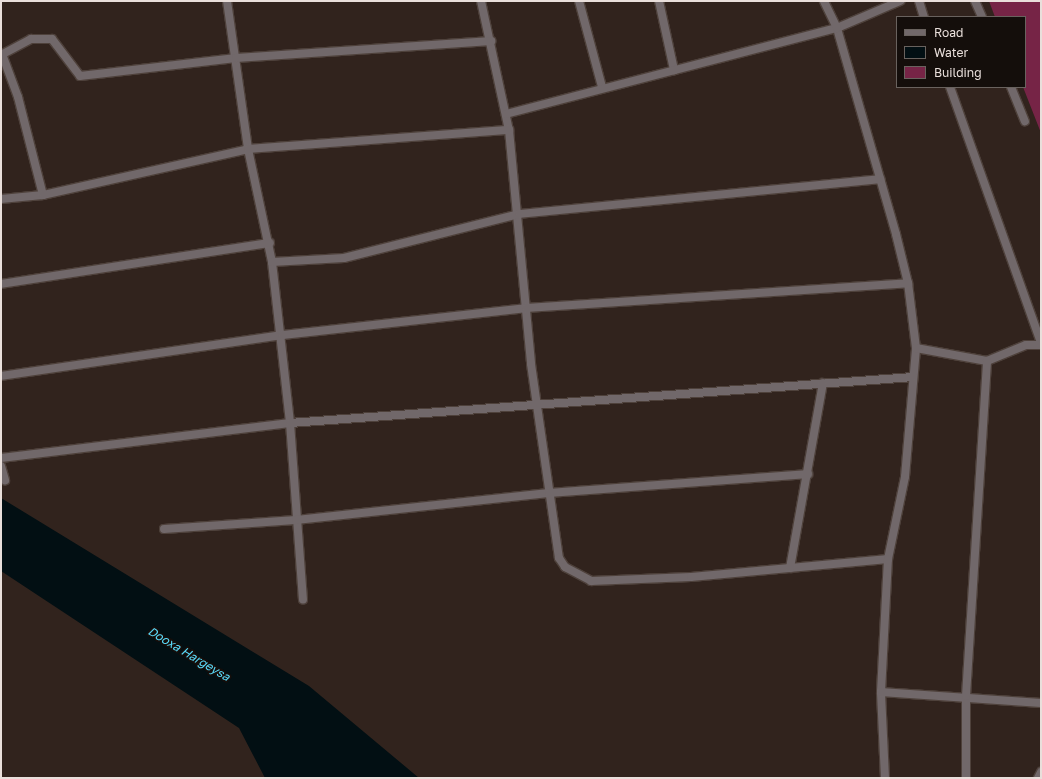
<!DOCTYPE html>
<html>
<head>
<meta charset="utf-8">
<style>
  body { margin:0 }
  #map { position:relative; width:1042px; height:779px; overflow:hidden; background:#31231d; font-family:"Golos Text",sans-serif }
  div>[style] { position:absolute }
  .water>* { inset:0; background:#020f13 }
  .building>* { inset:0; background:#762446 }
  .roads { filter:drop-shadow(1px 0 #4e413b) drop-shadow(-1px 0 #4e413b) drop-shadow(0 1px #4e413b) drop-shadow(0 -1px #4e413b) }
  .street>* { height:8px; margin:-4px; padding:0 4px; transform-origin:4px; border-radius:4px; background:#71686a }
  span { translate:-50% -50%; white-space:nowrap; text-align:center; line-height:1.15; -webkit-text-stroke:3.5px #140e0b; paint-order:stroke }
  .water-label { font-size:12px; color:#59d9f8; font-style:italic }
  .frame { position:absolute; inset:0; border:2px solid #e9dfdb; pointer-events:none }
  .legend { position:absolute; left:896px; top:16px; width:130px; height:72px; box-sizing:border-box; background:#140e0b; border:1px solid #69625e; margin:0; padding:5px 7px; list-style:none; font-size:12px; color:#e9dfdb }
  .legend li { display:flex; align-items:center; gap:8px; height:20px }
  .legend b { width:20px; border:1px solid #69625e }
</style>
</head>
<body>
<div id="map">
  <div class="water">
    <div style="clip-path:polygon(1px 498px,309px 686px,419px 778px,265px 778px,239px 728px,1px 571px)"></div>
  </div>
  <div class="building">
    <div style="clip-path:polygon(989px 1px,1041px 1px,1041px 133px,1023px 87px,1025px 17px,995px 17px)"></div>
  </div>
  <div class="roads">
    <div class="street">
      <div style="left:227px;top:1px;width:149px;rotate:81.9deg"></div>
      <div style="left:248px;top:149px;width:116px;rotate:78deg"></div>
      <div style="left:272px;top:262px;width:162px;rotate:83.6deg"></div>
      <div style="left:290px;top:423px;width:177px;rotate:85.8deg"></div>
      <div style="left:481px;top:1px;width:132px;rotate:77.8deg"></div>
      <div style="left:509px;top:130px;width:235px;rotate:84.6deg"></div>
      <div style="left:531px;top:364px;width:196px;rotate:81.8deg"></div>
      <div style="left:559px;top:558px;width:11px;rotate:56deg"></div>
      <div style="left:565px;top:567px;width:30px;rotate:28deg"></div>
      <div style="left:591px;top:581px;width:100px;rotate:-2.3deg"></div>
      <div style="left:691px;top:577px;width:198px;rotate:-5.2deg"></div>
      <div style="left:888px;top:559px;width:84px;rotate:-78.3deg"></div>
      <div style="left:905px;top:477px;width:129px;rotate:-85.1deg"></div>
      <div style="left:916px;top:348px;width:65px;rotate:-97deg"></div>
      <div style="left:908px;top:283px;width:50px;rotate:-103.8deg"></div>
      <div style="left:896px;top:234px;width:214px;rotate:-106deg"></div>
      <div style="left:837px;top:28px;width:69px;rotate:-23.2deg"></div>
      <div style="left:579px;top:1px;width:89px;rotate:75deg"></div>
      <div style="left:659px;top:1px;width:71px;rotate:77.7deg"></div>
      <div style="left:919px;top:1px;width:17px;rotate:73deg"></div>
      <div style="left:975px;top:1px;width:17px;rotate:66deg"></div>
      <div style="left:2px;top:54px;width:46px;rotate:69.6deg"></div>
      <div style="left:18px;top:97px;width:101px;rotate:75.7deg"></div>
      <div style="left:1px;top:55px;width:34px;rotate:-28deg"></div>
      <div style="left:31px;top:39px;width:21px"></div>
      <div style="left:52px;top:39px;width:46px;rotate:52.9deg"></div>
      <div style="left:80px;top:76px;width:157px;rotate:-6.6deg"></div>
      <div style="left:236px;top:58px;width:256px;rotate:-3.8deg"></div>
      <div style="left:950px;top:87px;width:271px;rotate:70.4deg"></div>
      <div style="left:1011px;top:87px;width:37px;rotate:68deg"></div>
      <div style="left:506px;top:114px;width:342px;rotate:-14.6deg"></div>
      <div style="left:837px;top:28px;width:30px;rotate:-116deg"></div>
      <div style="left:1px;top:199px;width:42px;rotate:-5.4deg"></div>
      <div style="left:43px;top:195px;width:210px;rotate:-12.6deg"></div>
      <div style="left:248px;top:149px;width:262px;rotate:-4.2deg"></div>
      <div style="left:272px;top:262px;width:72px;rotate:-3.2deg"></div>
      <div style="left:344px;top:258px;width:180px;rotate:-14.1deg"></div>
      <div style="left:519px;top:214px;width:363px;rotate:-5.5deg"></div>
      <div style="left:1px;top:284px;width:272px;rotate:-8.7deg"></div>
      <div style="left:916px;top:348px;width:72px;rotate:10.4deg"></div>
      <div style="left:987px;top:361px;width:42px;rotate:-22.3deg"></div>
      <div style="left:1026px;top:345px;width:15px"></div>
      <div style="left:1px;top:376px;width:284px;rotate:-8.3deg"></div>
      <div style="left:282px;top:335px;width:245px;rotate:-6.3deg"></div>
      <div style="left:526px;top:308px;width:383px;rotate:-3.7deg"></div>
      <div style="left:1px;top:458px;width:291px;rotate:-6.9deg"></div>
      <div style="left:290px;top:423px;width:625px;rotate:-4.22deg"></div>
      <div style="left:1px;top:466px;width:15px;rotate:74deg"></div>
      <div style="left:164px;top:529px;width:132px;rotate:-3.9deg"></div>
      <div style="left:296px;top:520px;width:254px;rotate:-6.1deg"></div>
      <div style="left:549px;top:493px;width:260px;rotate:-4.2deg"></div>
      <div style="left:790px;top:568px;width:188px;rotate:-79.9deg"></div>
      <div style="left:881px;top:692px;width:133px;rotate:-87deg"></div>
      <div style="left:885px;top:778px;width:86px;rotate:-92.7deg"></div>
      <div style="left:881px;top:692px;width:160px;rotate:3.9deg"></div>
      <div style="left:966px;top:778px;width:82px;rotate:-90deg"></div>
      <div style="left:966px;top:696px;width:336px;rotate:-86.4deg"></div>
      <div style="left:1038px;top:778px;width:7px;rotate:-63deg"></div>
    </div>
  </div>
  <div class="water-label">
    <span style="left:189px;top:654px;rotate:31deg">Dooxa Hargeysa</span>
  </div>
  <div class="frame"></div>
  <ul class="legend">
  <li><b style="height:5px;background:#71686a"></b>Road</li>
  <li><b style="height:11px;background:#020f13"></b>Water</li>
  <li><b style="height:11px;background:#762446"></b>Building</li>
  </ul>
</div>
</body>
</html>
